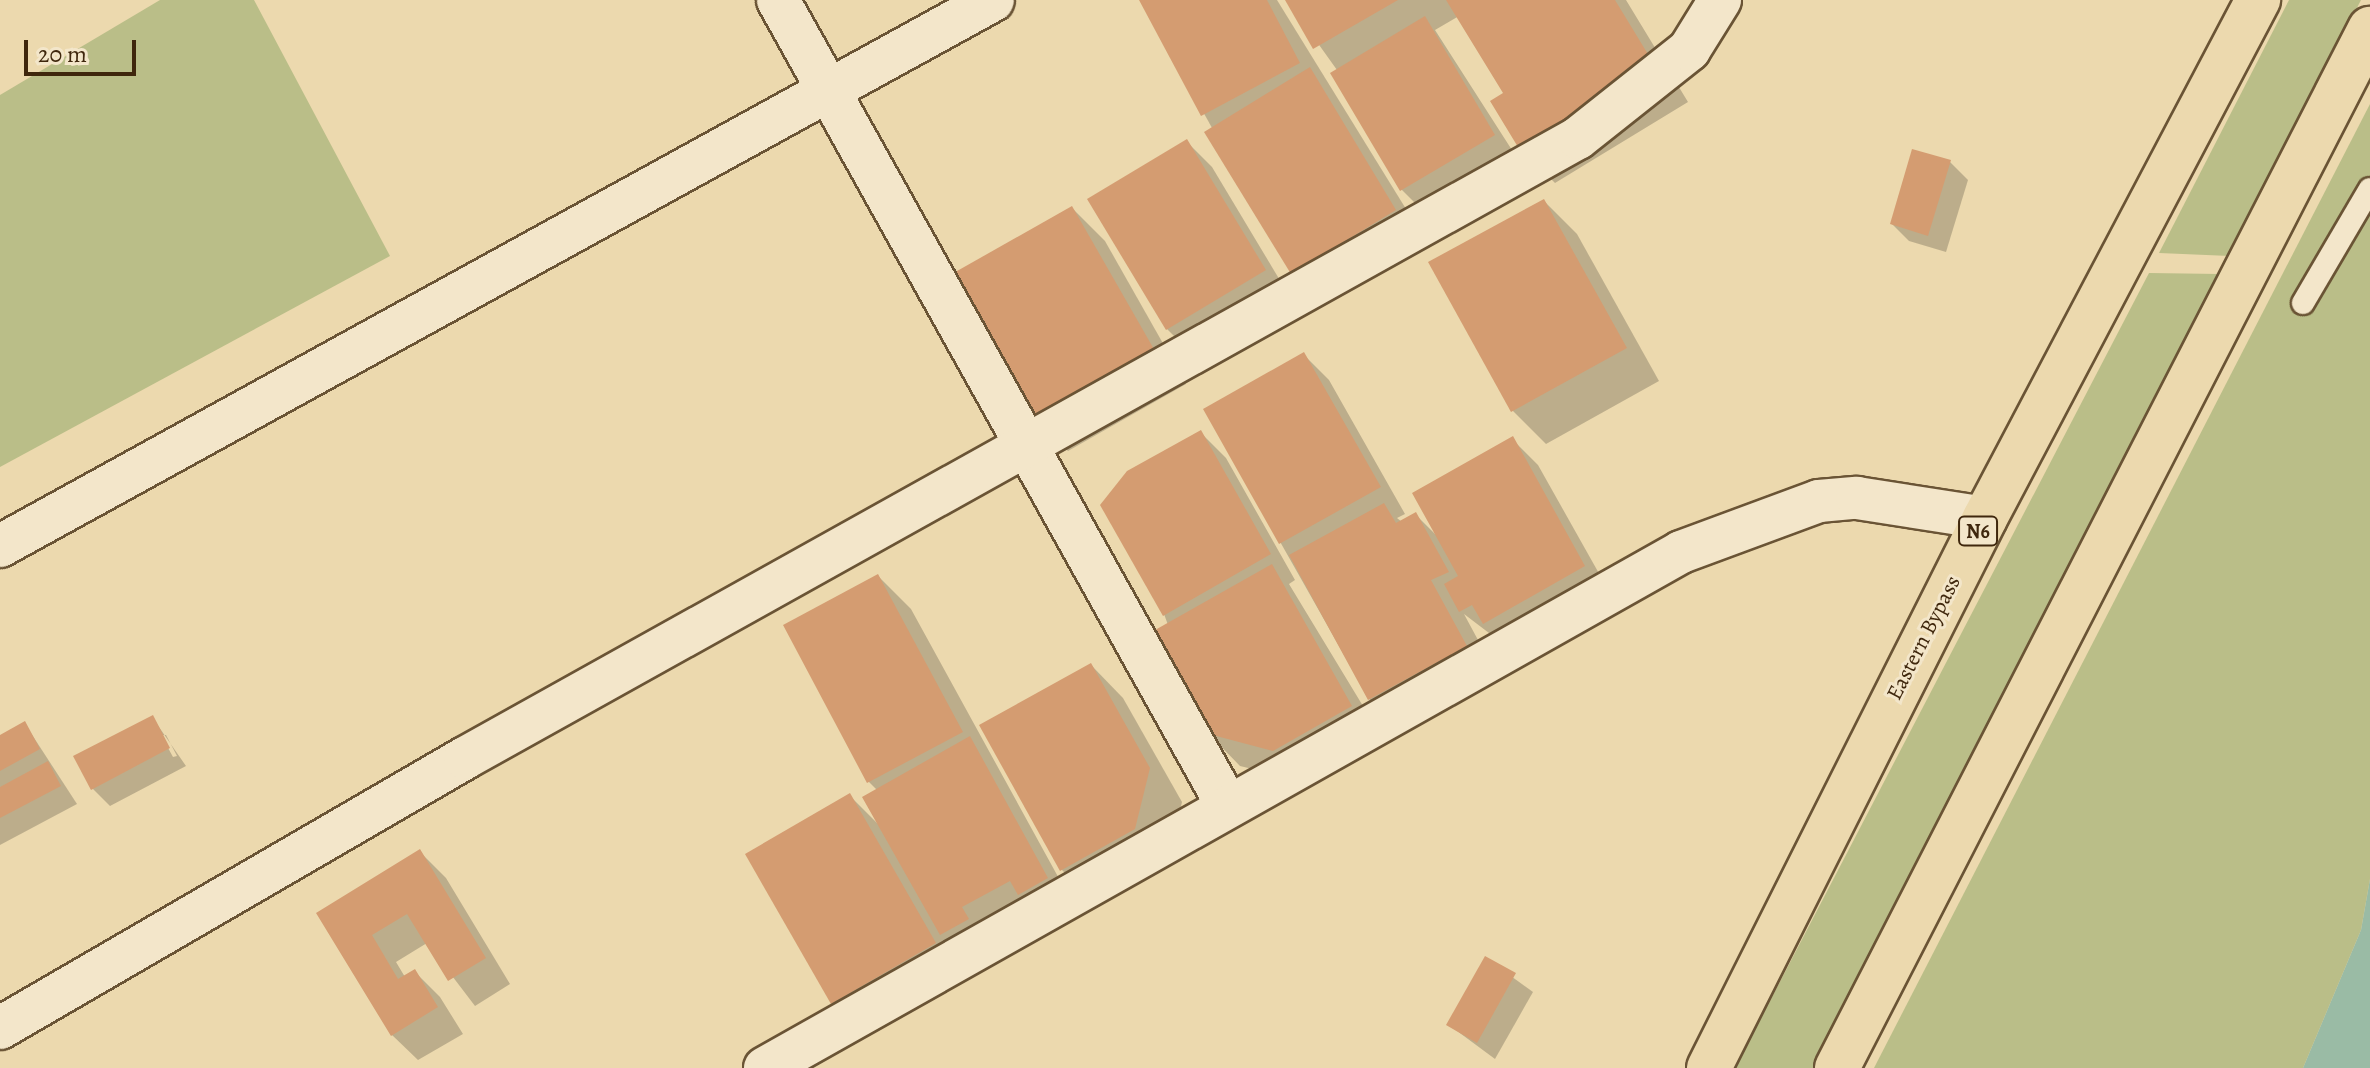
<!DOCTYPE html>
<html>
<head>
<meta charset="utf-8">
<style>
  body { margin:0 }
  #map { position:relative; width:2370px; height:1068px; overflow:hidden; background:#ecd9ae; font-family:Alegreya,serif }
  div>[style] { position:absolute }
  .green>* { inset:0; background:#babe88 }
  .water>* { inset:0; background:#9abba5 }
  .shadow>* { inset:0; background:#0003 }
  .building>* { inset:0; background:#d49c71 }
  .roads { filter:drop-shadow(2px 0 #6a5435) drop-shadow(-2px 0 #6a5435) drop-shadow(0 2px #6a5435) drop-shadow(0 -2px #6a5435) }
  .lane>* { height:22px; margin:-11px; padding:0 11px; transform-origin:11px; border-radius:11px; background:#f3e6ca }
  .street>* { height:42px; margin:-21px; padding:0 21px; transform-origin:21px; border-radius:21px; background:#f3e6ca }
  .highway>* { height:44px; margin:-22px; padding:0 22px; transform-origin:22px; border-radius:22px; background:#ecd9ae }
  span { translate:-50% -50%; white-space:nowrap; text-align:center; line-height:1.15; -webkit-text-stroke:6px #f3e6ca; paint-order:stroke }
  .shield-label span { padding:2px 6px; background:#f3e6ca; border:2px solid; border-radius:6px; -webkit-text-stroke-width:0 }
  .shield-label { font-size:20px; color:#3f270d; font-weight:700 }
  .street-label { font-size:22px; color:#3f270d }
  .scale { position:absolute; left:24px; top:40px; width:112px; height:36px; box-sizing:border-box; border:4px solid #3f270d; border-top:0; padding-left:10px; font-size:24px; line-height:28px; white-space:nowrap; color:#3f270d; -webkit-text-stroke:6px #f3e6ca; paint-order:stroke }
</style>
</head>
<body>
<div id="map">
  <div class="green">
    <div style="clip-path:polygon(160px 0,254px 0,390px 256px,0 467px,0 95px)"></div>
    <div style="clip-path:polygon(2289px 0,2361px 0,2230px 256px,2159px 253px)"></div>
    <div style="clip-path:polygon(2370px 104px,2370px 879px,2361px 930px,2303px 1068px,1874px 1068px)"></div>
    <div style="clip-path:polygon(2149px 273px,2220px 274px,1815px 1068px,1735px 1068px)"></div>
  </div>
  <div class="water">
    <div style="clip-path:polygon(2370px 879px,2370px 1068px,2303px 1068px,2361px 930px)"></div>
  </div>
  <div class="shadow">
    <div style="clip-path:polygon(1141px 0,1277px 0,1427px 243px,1325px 305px,1292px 272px)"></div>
    <div style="clip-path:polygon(1287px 0,1626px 0,1688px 102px,1555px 183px,1522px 150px,1506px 94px,1459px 16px,1435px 30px,1519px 161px,1428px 216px,1402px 190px,1337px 70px)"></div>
    <div style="clip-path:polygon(1186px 141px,1212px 167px,1290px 297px,1193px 355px,1167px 329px)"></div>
    <div style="clip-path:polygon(1950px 162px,1968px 180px,1946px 252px,1909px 241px,1892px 224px)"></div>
    <div style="clip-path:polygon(1544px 201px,1577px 234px,1659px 381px,1546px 444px,1513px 411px)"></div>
    <div style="clip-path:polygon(1072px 208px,1105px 241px,1186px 384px,1068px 451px,1035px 419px)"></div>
    <div style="clip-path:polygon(1303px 354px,1329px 380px,1405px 514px,1397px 518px,1402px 522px,1415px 514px,1436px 535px,1512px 439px,1538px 465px,1610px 593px,1510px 649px,1464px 614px,1499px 679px,1402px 732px,1369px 699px,1205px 409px)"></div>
    <div style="clip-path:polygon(1200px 432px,1226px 458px,1295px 580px,1289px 584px,1383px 739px,1307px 782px,1240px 766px,1207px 732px,1164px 614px)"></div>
    <div style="clip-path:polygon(878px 576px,911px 609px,1073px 904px,865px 1035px,832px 1003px,850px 796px,878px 824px,877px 790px,869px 782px)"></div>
    <div style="clip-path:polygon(1091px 665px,1123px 698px,1182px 802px,1168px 862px,1095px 903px,1062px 870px)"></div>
    <div style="clip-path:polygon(evenodd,152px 717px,186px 766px,110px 806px,92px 788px,152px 717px,161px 735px,166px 735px,177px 756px,173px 757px,161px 735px)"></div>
    <div style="clip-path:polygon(25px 724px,77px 804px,0 845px,0 737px)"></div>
    <div style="clip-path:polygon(420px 852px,446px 878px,510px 984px,475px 1006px,427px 943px,396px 962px,405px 977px,414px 971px,440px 997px,463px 1034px,418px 1060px,392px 1035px,319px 913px)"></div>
    <div style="clip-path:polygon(1486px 958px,1533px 992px,1495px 1059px,1449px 1025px)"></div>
  </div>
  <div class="building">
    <div style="clip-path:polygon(1139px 0,1267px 0,1300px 63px,1201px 116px)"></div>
    <div style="clip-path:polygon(1285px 0,1398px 0,1313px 49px)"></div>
    <div style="clip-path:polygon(1446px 0,1615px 0,1657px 69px,1521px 152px,1490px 101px,1503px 93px)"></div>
    <div style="clip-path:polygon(1425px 16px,1495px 135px,1400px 191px,1330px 73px)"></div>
    <div style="clip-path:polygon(1310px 67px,1396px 210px,1291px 274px,1204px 132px)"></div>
    <div style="clip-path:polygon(1187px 139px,1266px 270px,1166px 330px,1087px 199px)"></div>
    <div style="clip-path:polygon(1912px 149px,1951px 160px,1928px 236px,1890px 224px)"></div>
    <div style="clip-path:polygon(1544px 199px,1627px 348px,1511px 412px,1428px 262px)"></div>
    <div style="clip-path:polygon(1072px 206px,1155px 351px,1033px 420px,950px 275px)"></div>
    <div style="clip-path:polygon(1304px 352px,1381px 487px,1279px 544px,1203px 409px)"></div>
    <div style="clip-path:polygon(1201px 430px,1271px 554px,1163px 616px,1100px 505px,1127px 471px)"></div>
    <div style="clip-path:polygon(1513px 436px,1585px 566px,1483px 624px,1472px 605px,1459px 612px,1444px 584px,1458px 576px,1412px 493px)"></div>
    <div style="clip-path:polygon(1384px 503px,1396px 523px,1416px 512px,1449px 572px,1431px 580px,1467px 646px,1368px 700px,1289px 555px)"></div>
    <div style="clip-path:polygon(1272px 564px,1352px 706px,1273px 751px,1205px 733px,1148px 634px)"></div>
    <div style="clip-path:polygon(878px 574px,963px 732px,867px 783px,783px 625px)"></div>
    <div style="clip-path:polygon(1091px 663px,1150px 768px,1135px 829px,1060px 871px,979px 725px)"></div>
    <div style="clip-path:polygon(153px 715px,170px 748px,91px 790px,73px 756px)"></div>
    <div style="clip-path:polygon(25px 721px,40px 749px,0 771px,0 735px)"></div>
    <div style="clip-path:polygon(970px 736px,1048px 878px,1018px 895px,1010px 881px,962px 907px,969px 919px,940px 935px,862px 797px)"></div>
    <div style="clip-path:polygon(48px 761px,61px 786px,0 818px,0 787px)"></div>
    <div style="clip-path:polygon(850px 793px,936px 943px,831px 1004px,745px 854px)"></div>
    <div style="clip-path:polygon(420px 849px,486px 958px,448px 981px,407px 914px,372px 935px,398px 979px,415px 969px,438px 1007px,391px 1036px,316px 913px)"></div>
    <div style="clip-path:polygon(1485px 956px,1516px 973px,1477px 1043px,1446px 1025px)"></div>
  </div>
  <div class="roads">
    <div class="lane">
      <div style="left:2303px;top:303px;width:132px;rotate:-59.6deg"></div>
    </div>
    <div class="street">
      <div style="left:778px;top:0;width:920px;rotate:60.84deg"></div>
      <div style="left:0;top:546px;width:1133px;rotate:-28.8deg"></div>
      <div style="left:0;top:1028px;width:538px;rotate:-30.14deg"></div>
      <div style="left:465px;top:758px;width:1274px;rotate:-29.12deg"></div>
      <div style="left:1578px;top:138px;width:142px;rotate:-38.4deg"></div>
      <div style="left:1689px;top:50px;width:59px;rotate:-58.2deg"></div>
      <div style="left:765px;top:1068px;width:1051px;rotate:-29.39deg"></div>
      <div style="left:1681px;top:552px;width:147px;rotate:-20.3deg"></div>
      <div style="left:1819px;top:501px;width:38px;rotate:-5deg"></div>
      <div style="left:1857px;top:498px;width:130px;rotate:8.9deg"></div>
    </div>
    <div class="highway">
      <div style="left:1709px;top:1068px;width:615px;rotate:-63.35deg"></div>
      <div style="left:1985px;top:518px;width:586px;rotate:-62.21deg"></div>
      <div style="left:1837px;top:1068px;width:1168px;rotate:-62.84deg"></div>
    </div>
  </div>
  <div class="shield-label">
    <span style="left:1978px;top:531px">N6</span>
  </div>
  <div class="street-label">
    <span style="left:1924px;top:638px;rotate:-63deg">Eastern Bypass</span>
  </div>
  <div class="scale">20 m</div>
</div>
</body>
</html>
